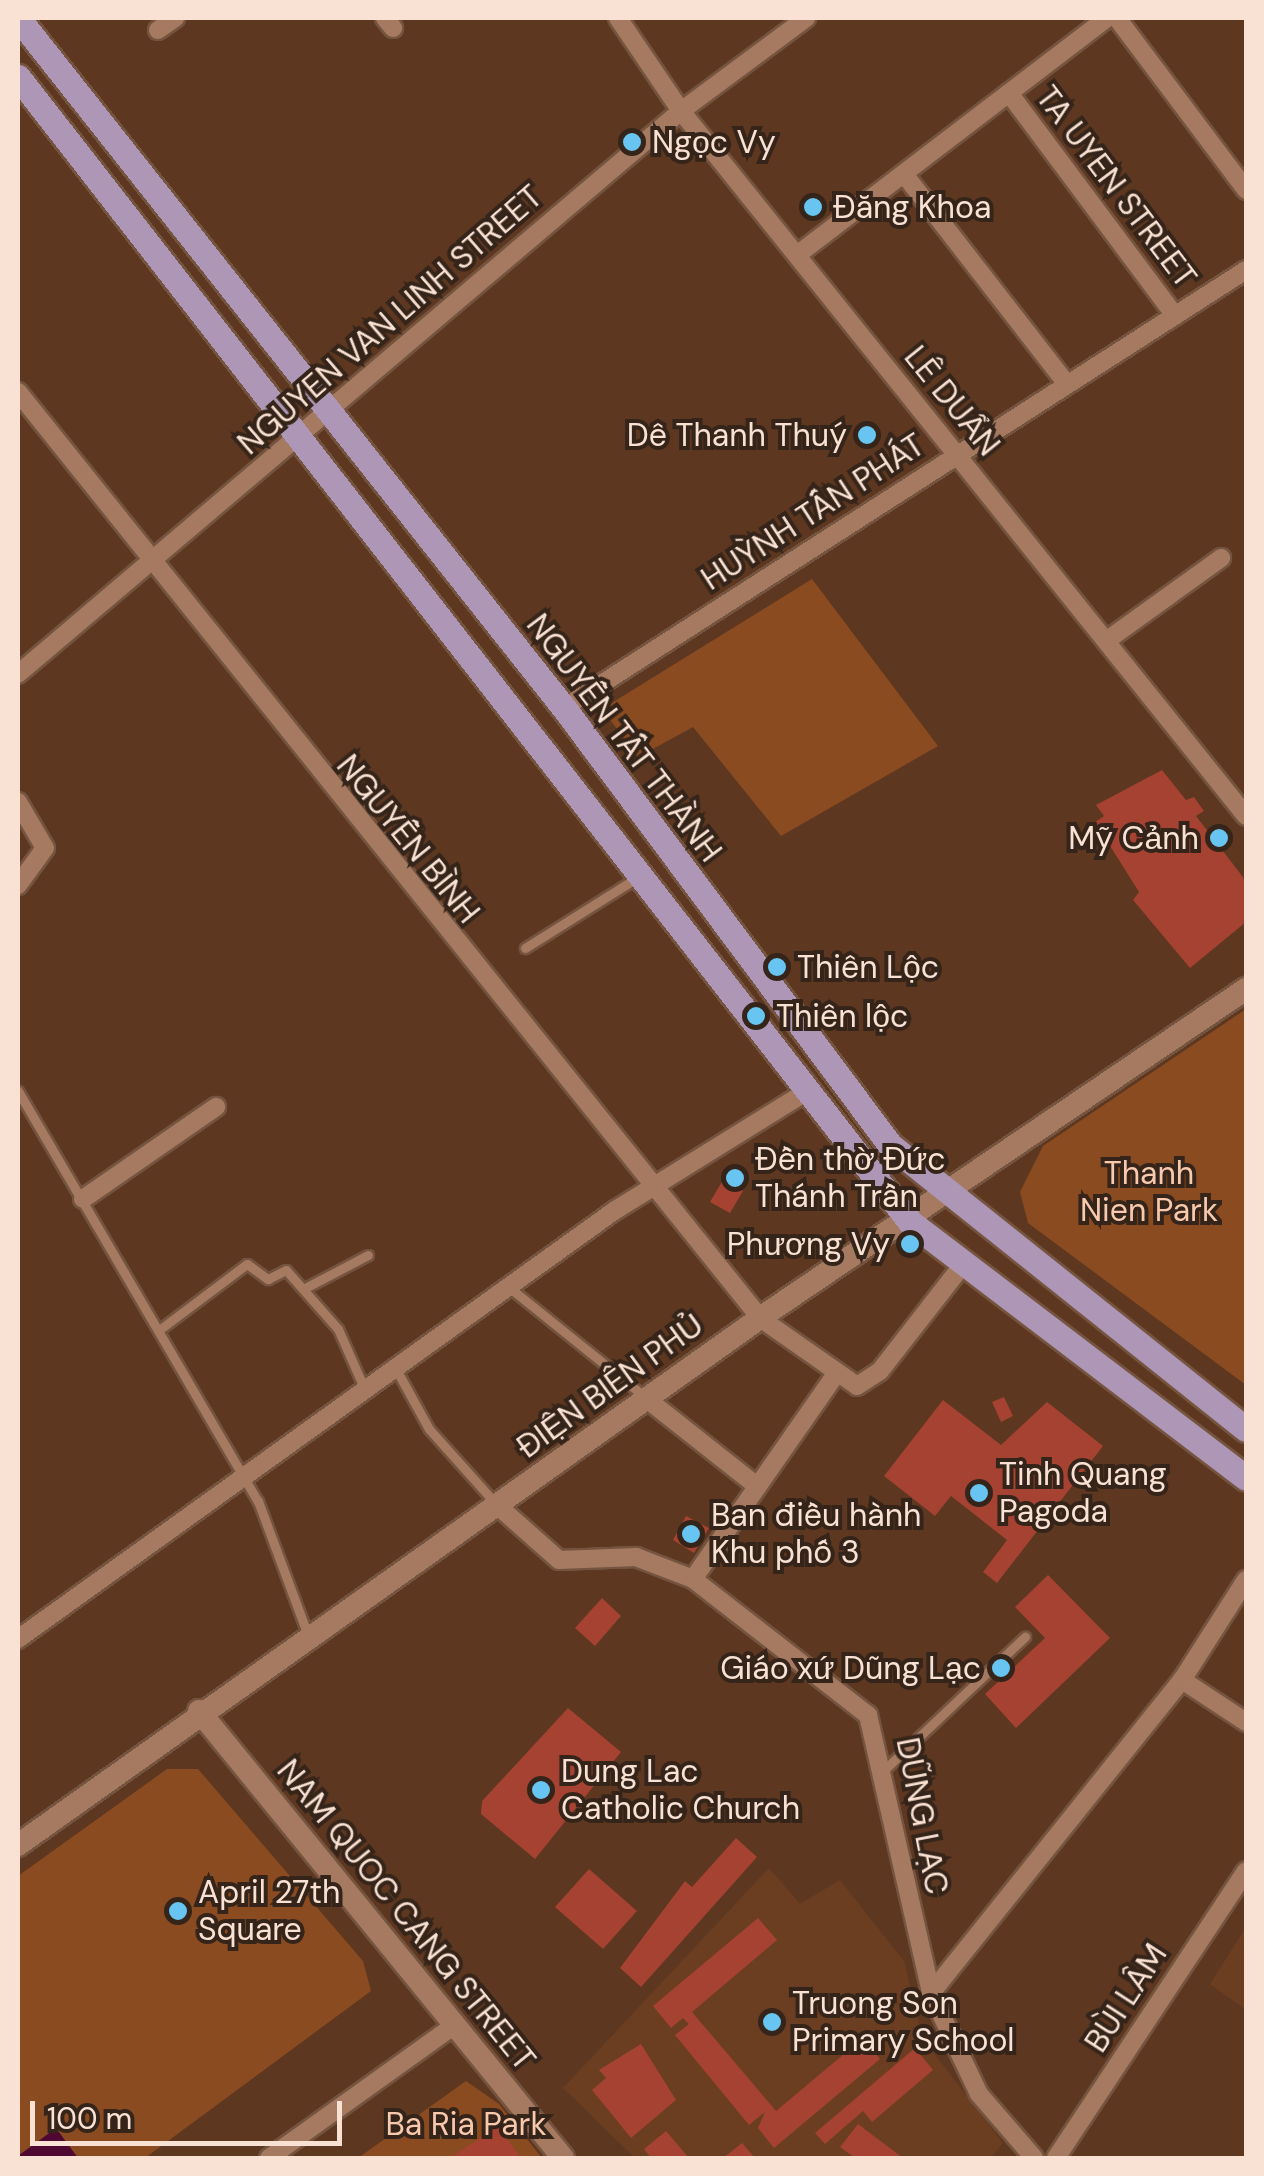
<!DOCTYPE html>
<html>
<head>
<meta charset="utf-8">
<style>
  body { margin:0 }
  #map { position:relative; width:1264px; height:2176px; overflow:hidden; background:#5d3720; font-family:"DM Sans",sans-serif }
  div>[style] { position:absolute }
  .built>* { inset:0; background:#6b3e22 }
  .green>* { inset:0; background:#8b4b21 }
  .water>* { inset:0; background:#4e0831 }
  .building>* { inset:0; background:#a54232 }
  .roads { filter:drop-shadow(2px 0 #75543f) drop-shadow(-2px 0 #75543f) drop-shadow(0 2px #75543f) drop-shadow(0 -2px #75543f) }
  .service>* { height:9px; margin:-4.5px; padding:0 4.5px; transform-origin:4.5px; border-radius:4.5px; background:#a57a61 }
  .minor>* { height:18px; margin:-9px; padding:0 9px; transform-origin:9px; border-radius:9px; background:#a57a61 }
  .tertiary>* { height:22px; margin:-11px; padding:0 11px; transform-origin:11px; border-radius:11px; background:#a57a61 }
  .primary>* { height:25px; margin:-12.5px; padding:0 12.5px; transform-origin:12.5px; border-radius:12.5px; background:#ae96b6 }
  .dots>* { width:28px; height:28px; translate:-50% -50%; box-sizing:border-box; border:5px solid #352419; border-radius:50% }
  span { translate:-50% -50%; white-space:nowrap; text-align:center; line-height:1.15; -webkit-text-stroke:8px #352419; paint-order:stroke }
  .poi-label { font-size:32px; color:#f9e1d3 }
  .left { translate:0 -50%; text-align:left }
  .right { translate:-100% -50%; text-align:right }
  .street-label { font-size:32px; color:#f9e1d3 }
  .park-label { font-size:32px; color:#f9c9ae }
  .frame { position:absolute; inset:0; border:20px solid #f9e1d3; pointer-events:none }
  .scale { position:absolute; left:30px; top:2101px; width:312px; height:45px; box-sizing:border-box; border:5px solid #f9e1d3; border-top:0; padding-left:12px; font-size:30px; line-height:35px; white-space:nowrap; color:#f9e1d3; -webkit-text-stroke:8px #352419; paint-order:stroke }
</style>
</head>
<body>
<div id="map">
  <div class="built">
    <div style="clip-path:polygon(769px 1868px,800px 1904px,840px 1880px,904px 1961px,923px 2039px,1003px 2143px,991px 2158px,635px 2158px,563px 2088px)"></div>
    <div style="clip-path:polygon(1246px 1927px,1246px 2010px,1210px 1984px)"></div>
  </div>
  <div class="green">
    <div style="clip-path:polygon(812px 579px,938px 746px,781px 836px,693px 727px,638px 757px,602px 709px)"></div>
    <div style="clip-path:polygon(1246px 1009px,1246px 1385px,1028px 1223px,1020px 1192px,1043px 1146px)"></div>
    <div style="clip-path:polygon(167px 1769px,198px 1769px,363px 1961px,371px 1991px,145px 2158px,18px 2158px,18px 1876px)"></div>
    <div style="clip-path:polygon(466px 2081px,499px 2104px,542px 2158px,358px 2158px)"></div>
  </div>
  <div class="water">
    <div style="clip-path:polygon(56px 2128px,78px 2158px,18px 2158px,18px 2156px)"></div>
  </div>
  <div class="building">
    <div style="clip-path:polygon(1162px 770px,1186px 800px,1194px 797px,1204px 811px,1196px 816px,1246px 881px,1246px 922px,1190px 968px,1133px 900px,1139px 892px,1095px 822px,1104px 816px,1096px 805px)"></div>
    <div style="clip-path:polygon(723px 1180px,743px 1191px,730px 1213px,710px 1202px)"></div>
    <div style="clip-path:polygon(1004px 1397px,1013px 1416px,1001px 1422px,992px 1402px)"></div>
    <div style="clip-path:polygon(943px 1400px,1001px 1445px,1047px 1402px,1103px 1446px,997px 1583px,983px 1572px,1007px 1540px,951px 1496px,935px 1516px,884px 1476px)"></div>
    <div style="clip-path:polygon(686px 1516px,709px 1528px,694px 1553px,673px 1540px)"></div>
    <div style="clip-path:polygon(1048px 1575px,1110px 1638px,1016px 1728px,985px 1694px,1045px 1638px,1015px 1607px)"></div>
    <div style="clip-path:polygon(602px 1598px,621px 1616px,595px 1646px,575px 1628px)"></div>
    <div style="clip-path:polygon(568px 1708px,621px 1752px,535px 1859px,481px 1814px,482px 1801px)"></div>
    <div style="clip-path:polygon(736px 1838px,757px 1857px,641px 1987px,620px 1968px,685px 1881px,692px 1887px)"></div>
    <div style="clip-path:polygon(589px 1869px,637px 1911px,603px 1949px,555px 1907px)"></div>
    <div style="clip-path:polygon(758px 1918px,777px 1940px,692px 2012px,776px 2111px,863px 2038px,880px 2059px,774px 2148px,758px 2128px,765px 2112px,749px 2125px,675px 2035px,689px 2024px,683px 2018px,671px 2028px,653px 2006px)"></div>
    <div style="clip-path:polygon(641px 2044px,676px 2100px,631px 2138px,592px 2090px,606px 2078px,599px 2070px)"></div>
    <div style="clip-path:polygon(915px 2048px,933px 2070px,872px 2122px,863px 2111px,825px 2144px,815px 2133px)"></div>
    <div style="clip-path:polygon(858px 2124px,903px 2158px,855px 2158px,840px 2147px)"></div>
    <div style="clip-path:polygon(498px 2126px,521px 2158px,450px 2158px)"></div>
    <div style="clip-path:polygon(666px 2131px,689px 2158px,651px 2158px,644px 2149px)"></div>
    <div style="clip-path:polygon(742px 2143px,755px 2158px,723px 2158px)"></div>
  </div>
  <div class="roads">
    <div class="service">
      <div style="left:525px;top:948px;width:133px;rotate:-32.1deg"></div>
      <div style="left:18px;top:1091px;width:475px;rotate:59.7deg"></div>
      <div style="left:258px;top:1501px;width:146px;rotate:69.6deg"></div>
      <div style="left:305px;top:1288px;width:71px;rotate:-27.6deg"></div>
      <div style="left:510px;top:1288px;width:174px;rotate:38.9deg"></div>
      <div style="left:163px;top:1327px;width:105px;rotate:-36.9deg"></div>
      <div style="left:247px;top:1264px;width:26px;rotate:36deg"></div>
      <div style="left:268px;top:1279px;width:20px;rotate:-27deg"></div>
      <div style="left:286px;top:1270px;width:79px;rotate:48.6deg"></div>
      <div style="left:338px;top:1329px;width:67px;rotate:66.1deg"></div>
      <div style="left:397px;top:1371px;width:66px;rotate:61.1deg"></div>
      <div style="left:429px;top:1429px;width:101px;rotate:48.2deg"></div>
      <div style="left:882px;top:1772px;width:197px;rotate:-43.4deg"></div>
    </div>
    <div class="minor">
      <div style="left:385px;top:18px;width:13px;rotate:51deg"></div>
      <div style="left:618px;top:18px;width:112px;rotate:55.9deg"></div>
      <div style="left:681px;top:111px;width:903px;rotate:51.29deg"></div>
      <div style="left:1117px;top:18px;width:215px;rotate:53.1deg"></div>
      <div style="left:158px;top:30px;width:21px;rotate:-35deg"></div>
      <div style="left:1009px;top:93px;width:278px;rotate:53.3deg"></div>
      <div style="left:904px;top:174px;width:266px;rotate:52.2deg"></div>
      <div style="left:797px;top:255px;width:390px;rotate:-37.4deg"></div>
      <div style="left:18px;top:392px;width:1187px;rotate:51.29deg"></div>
      <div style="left:760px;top:1318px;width:118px;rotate:35deg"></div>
      <div style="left:857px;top:1386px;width:27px;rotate:-33deg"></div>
      <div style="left:880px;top:1371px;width:138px;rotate:-52.1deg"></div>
      <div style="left:1106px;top:641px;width:142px;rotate:-35.8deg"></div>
      <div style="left:18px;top:674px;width:870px;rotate:-40.34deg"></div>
      <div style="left:681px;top:111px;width:156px;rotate:-36.6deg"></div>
      <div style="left:564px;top:708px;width:811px;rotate:-32.71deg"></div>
      <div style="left:18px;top:802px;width:53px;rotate:59.6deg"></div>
      <div style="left:45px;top:848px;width:46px;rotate:126.1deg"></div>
      <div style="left:83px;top:1199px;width:162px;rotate:-34.7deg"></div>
      <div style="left:648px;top:1400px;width:139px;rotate:38.3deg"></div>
      <div style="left:498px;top:1506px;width:81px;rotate:41.5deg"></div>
      <div style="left:559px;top:1560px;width:77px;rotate:-2.2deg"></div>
      <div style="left:636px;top:1557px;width:61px;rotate:21.1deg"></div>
      <div style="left:693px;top:1579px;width:222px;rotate:37.9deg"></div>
      <div style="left:868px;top:1715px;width:285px;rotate:77.2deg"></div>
      <div style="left:931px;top:1993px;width:112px;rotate:64.6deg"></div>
      <div style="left:979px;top:2094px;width:84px;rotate:49.3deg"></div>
      <div style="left:693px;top:1579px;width:246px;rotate:-55.1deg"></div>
      <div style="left:18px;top:1639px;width:734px;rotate:-35.68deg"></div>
      <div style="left:614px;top:1211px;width:226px;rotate:-31.8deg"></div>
      <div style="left:1182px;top:1680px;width:77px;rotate:33.3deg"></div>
      <div style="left:931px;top:1993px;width:401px;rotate:-51.3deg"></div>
      <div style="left:1182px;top:1680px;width:119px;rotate:-57.4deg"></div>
      <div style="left:269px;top:2158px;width:225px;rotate:-35.6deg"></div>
      <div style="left:1056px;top:2158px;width:344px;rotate:-56.5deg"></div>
    </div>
    <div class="tertiary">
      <div style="left:199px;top:1711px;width:576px;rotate:50.84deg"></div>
      <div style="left:18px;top:1845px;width:910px;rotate:-35.38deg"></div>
      <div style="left:760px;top:1318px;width:587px;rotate:-34.1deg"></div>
    </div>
    <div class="primary">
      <div style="left:18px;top:18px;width:880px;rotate:51.65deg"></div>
      <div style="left:564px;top:708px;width:545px;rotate:53.28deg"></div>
      <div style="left:890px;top:1145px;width:455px;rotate:38.6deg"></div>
      <div style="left:18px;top:77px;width:1451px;rotate:52.08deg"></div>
      <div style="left:910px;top:1222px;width:422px;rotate:37.3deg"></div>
    </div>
  </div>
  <div class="dots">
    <div style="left:632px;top:142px;background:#68c4f0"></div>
    <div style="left:813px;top:207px;background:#68c4f0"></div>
    <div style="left:867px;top:435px;background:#68c4f0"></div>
    <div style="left:1219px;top:838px;background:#68c4f0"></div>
    <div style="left:777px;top:967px;background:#68c4f0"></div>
    <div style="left:756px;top:1016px;background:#68c4f0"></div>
    <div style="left:735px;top:1178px;background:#68c4f0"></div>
    <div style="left:910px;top:1244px;background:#68c4f0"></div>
    <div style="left:979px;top:1493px;background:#68c4f0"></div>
    <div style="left:691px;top:1534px;background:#68c4f0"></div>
    <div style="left:1001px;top:1668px;background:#68c4f0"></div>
    <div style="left:541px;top:1790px;background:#68c4f0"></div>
    <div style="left:178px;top:1911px;background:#68c4f0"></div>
    <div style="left:772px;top:2022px;background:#68c4f0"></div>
  </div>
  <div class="poi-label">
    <span class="left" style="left:652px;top:142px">Ngọc Vy</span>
    <span class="left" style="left:833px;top:207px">Đăng Khoa</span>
    <span class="right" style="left:847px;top:435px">Dê Thanh Thuý</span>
    <span class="right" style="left:1199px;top:838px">Mỹ Cảnh</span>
    <span class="left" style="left:797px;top:967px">Thiên Lộc</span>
    <span class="left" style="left:776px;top:1016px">Thiên lộc</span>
    <span class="left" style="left:755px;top:1178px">Đền thờ Đức<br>Thánh Trần</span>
    <span class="right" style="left:890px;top:1244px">Phương Vy</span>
    <span class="left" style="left:999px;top:1493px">Tinh Quang<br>Pagoda</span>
    <span class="left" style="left:711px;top:1534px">Ban điều hành<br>Khu phố 3</span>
    <span class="right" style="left:981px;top:1668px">Giáo xứ Dũng Lạc</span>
    <span class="left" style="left:561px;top:1790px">Dung Lac<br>Catholic Church</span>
    <span class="left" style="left:198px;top:1911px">April 27th<br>Square</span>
    <span class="left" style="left:792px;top:2022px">Truong Son<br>Primary School</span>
  </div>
  <div class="street-label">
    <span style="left:1116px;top:187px;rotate:53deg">TA UYEN STREET</span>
    <span style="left:390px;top:320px;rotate:-41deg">NGUYEN VAN LINH STREET</span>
    <span style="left:952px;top:401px;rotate:51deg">LÊ DUẨN</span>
    <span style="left:813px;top:512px;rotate:-33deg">HUỲNH TẤN PHÁT</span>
    <span style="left:624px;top:738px;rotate:53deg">NGUYỄN TẤT THÀNH</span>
    <span style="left:408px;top:839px;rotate:51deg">NGUYỄN BÌNH</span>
    <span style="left:610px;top:1386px;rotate:-36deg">ĐIỆN BIÊN PHỦ</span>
    <span style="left:922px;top:1816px;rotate:79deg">DŨNG LẠC</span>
    <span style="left:406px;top:1915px;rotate:51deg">NAM QUOC CANG STREET</span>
    <span style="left:1126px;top:1998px;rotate:-57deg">BÙI LÂM</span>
  </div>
  <div class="park-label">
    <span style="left:1149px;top:1192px">Thanh<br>Nien Park</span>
    <span style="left:466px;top:2124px">Ba Ria Park</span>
  </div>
  <div class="frame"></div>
  <div class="scale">100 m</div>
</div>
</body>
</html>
